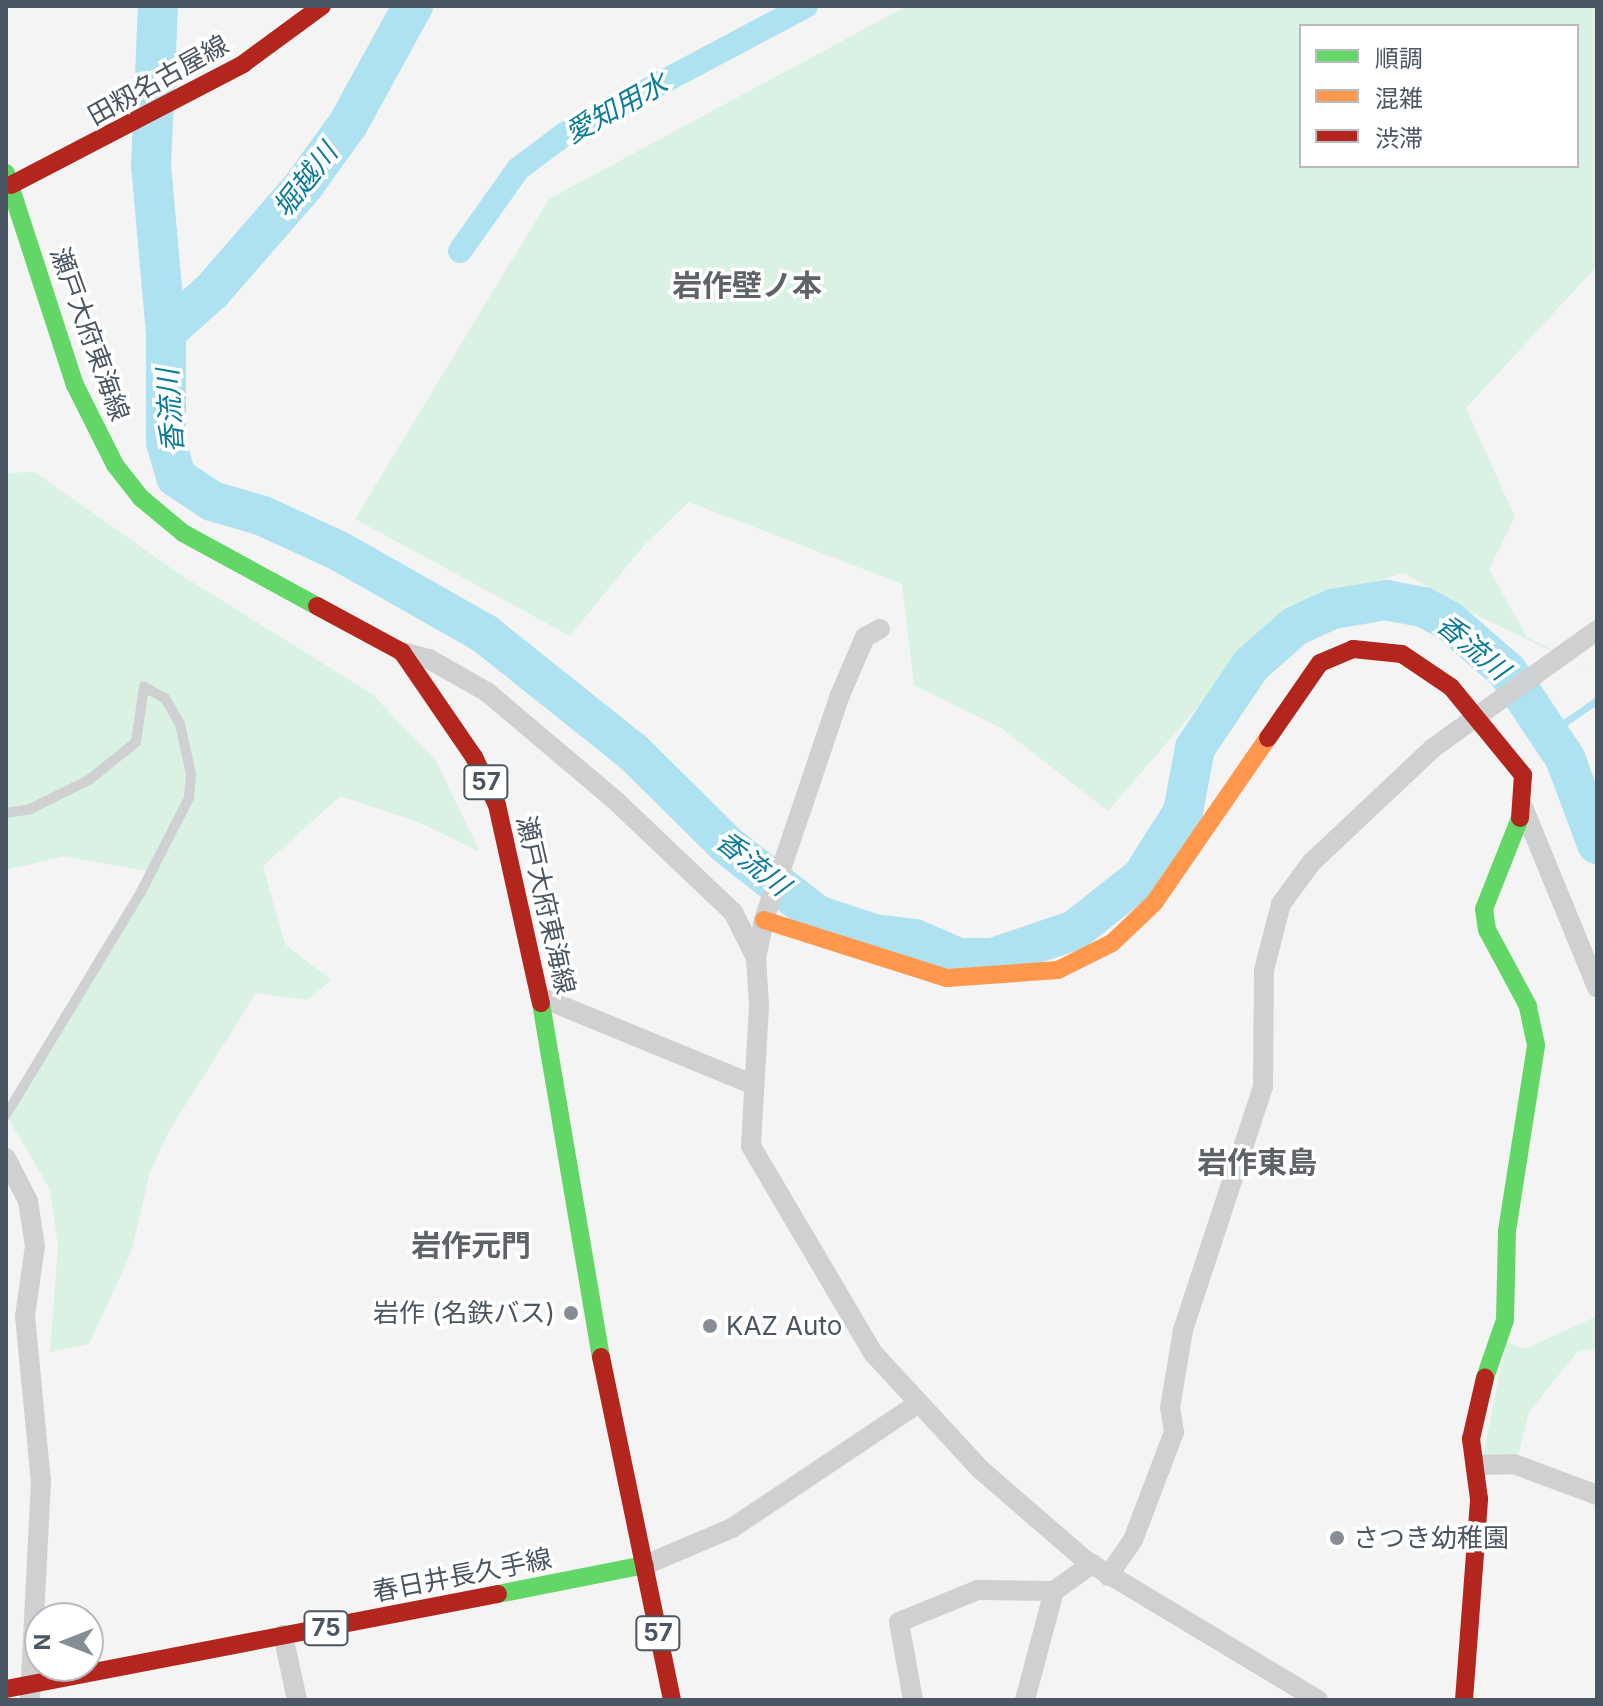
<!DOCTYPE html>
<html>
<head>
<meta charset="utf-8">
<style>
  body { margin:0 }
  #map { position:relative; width:1603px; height:1706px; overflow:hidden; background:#f4f4f4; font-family:Inter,"Noto Sans JP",sans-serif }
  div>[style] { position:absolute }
  .green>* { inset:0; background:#d9f2e3 }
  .stream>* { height:7px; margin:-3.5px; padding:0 3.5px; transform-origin:3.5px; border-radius:3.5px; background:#aee2f0 }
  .canal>* { height:24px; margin:-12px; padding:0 12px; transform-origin:12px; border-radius:12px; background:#aee2f0 }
  .river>* { height:40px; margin:-20px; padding:0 20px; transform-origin:20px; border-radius:20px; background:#aee2f0 }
  .lane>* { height:10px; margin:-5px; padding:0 5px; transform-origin:5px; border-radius:5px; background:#ced0d2 }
  .street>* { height:20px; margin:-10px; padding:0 10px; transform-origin:10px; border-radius:10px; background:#ced0d2 }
  .fast>* { height:18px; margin:-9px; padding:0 9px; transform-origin:9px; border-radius:9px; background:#63d668 }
  .slow>* { height:18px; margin:-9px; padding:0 9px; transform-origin:9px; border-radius:9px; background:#ff974d }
  .jam>* { height:18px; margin:-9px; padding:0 9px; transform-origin:9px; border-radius:9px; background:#b3261e }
  .dots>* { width:22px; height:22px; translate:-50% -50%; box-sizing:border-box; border:4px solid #fff; border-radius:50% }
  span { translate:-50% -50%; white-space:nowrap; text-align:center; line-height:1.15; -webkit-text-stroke:7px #fff; paint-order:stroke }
  .shield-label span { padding:2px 6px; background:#fff; border:2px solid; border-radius:6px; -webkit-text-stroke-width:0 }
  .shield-label { font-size:24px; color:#4a5661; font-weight:700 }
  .street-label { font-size:26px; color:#4a5661 }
  .poi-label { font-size:26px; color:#4a5661 }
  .right { translate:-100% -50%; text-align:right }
  .left { translate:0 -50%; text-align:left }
  .water-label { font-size:28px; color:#0c7c9b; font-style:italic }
  .quarter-label { font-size:30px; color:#5f6368; font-weight:700 }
  .frame { position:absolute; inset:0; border:8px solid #4a5661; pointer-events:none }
  .legend { position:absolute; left:1299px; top:24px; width:280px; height:144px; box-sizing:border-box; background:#fff; border:2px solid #b7bbc0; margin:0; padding:10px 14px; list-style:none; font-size:24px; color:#4a5661 }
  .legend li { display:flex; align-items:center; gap:16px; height:40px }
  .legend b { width:40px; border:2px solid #b7bbc0 }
  .north { position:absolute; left:24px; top:1602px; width:80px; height:80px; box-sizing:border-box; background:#fff; border:2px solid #b7bbc0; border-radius:50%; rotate:270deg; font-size:22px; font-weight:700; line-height:32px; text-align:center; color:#4a5661 }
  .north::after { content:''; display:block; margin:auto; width:28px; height:36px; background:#868d94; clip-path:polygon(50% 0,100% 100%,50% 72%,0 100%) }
</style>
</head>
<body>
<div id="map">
  <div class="green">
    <div style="clip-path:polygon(evenodd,907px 6px,1597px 6px,1597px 266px,1466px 408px,1515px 517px,1489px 569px,1527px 637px,1597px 673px,1472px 613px,1404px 573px,1284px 607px,1108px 811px,1001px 728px,914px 685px,902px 584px,689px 502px,645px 544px,570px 636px,355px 519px,549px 199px,907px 6px,1301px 26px,1577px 26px,1577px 166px,1301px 166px,1301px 26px)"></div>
    <div style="clip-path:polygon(35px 472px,178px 573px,372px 694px,436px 761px,480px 852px,418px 822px,340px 796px,263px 866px,285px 944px,331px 980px,307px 1000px,256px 993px,169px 1131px,150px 1172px,131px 1253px,89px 1344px,50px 1352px,58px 1246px,50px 1189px,6px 1115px,150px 872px,64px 856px,6px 870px,6px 473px)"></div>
    <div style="clip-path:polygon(1597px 1316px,1597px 1348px,1577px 1352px,1529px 1412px,1518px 1457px,1483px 1456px,1506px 1342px,1525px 1349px)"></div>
  </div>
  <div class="stream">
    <div style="left:1551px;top:732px;width:56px;rotate:-34.8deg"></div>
  </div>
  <div class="canal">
    <div style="left:460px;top:251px;width:100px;rotate:-54.7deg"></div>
    <div style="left:518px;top:169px;width:59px;rotate:-36.7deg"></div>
    <div style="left:565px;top:134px;width:273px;rotate:-28deg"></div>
  </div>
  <div class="river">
    <div style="left:158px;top:6px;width:159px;rotate:92.5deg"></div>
    <div style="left:151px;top:165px;width:168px;rotate:84.9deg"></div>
    <div style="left:166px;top:332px;width:110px;rotate:90deg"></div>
    <div style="left:166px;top:442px;width:36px;rotate:74deg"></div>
    <div style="left:176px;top:477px;width:43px;rotate:33.7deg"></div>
    <div style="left:212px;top:501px;width:53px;rotate:16.4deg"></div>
    <div style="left:263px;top:516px;width:84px;rotate:24.7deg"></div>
    <div style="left:339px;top:551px;width:168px;rotate:29.6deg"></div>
    <div style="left:485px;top:634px;width:189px;rotate:38.6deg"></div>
    <div style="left:633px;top:752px;width:132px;rotate:44.7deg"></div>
    <div style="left:727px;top:845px;width:114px;rotate:37.9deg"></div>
    <div style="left:817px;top:915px;width:60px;rotate:18.4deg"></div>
    <div style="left:874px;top:934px;width:41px;rotate:7deg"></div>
    <div style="left:915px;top:939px;width:48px;rotate:23.4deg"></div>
    <div style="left:959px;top:958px;width:34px"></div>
    <div style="left:993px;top:958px;width:87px;rotate:-18.9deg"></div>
    <div style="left:1075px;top:930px;width:85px;rotate:-38.3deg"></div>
    <div style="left:1142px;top:877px;width:77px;rotate:-57.8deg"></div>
    <div style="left:1183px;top:812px;width:65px;rotate:-79.4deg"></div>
    <div style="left:1195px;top:748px;width:100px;rotate:-56deg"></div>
    <div style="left:1251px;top:665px;width:59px;rotate:-41.6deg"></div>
    <div style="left:1295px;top:626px;width:42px;rotate:-24.1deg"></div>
    <div style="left:1333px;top:609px;width:54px;rotate:-9.6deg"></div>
    <div style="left:1386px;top:600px;width:38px;rotate:11deg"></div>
    <div style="left:1423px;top:607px;width:30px;rotate:28deg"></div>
    <div style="left:1449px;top:621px;width:77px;rotate:40.8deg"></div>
    <div style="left:1507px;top:671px;width:105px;rotate:56.3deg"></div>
    <div style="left:1565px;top:758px;width:92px;rotate:69.6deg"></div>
    <div style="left:166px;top:332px;width:62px;rotate:-41.7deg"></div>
    <div style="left:212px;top:291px;width:140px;rotate:-49deg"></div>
    <div style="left:304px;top:185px;width:75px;rotate:-54.2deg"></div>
    <div style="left:348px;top:124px;width:135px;rotate:-61.2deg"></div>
  </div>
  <div class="lane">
    <div style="left:6px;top:813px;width:24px;rotate:-9deg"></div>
    <div style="left:30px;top:809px;width:66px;rotate:-26.2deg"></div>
    <div style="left:89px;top:780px;width:60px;rotate:-39deg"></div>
    <div style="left:136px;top:742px;width:56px;rotate:-81.7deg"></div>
    <div style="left:144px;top:687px;width:24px;rotate:28deg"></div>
    <div style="left:165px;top:698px;width:30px;rotate:60deg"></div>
    <div style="left:180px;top:724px;width:51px;rotate:77.6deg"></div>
    <div style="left:191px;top:774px;width:24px;rotate:95deg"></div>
    <div style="left:189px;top:798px;width:106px;rotate:117.1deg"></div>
    <div style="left:141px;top:892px;width:261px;rotate:121.2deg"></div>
  </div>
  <div class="street">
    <div style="left:880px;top:629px;width:17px;rotate:152deg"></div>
    <div style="left:865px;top:637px;width:63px;rotate:113.3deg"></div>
    <div style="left:840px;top:695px;width:237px;rotate:108.7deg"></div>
    <div style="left:764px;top:920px;width:39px;rotate:102deg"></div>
    <div style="left:756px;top:958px;width:48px;rotate:86.4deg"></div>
    <div style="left:759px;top:1006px;width:140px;rotate:93.3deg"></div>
    <div style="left:751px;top:1146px;width:240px;rotate:59.5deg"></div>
    <div style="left:873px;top:1353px;width:158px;rotate:47.3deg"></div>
    <div style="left:980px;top:1469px;width:139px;rotate:40.9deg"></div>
    <div style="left:1085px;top:1560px;width:272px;rotate:31deg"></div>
    <div style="left:402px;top:652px;width:28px;rotate:15deg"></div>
    <div style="left:429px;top:659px;width:67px;rotate:29.6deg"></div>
    <div style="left:487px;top:692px;width:170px;rotate:40.2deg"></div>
    <div style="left:617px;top:802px;width:160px;rotate:43.5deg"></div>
    <div style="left:733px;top:912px;width:51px;rotate:63.4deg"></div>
    <div style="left:1523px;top:807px;width:195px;rotate:67.7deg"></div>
    <div style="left:540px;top:997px;width:227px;rotate:22.3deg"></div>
    <div style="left:6px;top:1158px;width:48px;rotate:62.9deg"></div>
    <div style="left:28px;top:1201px;width:46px;rotate:81.2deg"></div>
    <div style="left:35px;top:1246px;width:71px;rotate:98.1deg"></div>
    <div style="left:25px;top:1316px;width:166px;rotate:84.5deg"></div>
    <div style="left:41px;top:1481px;width:219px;rotate:92.9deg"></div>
    <div style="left:1475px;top:1465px;width:39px;rotate:-1deg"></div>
    <div style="left:1514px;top:1464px;width:89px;rotate:20.5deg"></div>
    <div style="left:645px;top:1565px;width:95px;rotate:-23deg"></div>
    <div style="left:732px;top:1528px;width:223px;rotate:-33.8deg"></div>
    <div style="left:1108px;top:1576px;width:44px;rotate:-55.2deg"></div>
    <div style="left:1133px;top:1540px;width:116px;rotate:-69.2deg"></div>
    <div style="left:1174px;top:1432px;width:24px;rotate:-99deg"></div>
    <div style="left:1170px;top:1408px;width:79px;rotate:-80.5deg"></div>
    <div style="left:1183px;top:1330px;width:257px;rotate:-71.8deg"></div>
    <div style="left:1263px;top:1086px;width:116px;rotate:-89.5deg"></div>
    <div style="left:1264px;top:970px;width:68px;rotate:-75.6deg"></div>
    <div style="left:1281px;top:904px;width:51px;rotate:-53.8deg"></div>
    <div style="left:1311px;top:863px;width:168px;rotate:-43.3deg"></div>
    <div style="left:1433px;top:748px;width:202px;rotate:-35.7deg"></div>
    <div style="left:283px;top:1635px;width:66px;rotate:77.8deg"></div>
    <div style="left:913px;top:1700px;width:79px;rotate:-100.2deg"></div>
    <div style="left:899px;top:1622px;width:85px;rotate:-22.1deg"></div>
    <div style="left:978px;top:1590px;width:76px;rotate:0.8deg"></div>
    <div style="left:1054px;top:1591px;width:47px;rotate:-35.4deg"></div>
    <div style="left:1025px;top:1700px;width:113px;rotate:-75.1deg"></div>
  </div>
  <div class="fast">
    <div style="left:6px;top:173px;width:223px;rotate:72deg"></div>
    <div style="left:75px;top:385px;width:89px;rotate:63.4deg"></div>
    <div style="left:115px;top:465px;width:42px;rotate:51.8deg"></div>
    <div style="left:141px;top:498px;width:55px;rotate:39.8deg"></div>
    <div style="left:183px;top:533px;width:153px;rotate:28.6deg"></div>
    <div style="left:541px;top:1003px;width:359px;rotate:80.4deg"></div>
    <div style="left:1485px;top:1378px;width:61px;rotate:-71deg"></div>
    <div style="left:1505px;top:1320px;width:89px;rotate:-88.7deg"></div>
    <div style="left:1507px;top:1231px;width:188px;rotate:-81.1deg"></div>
    <div style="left:1536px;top:1045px;width:40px;rotate:-102deg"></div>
    <div style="left:1528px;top:1006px;width:86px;rotate:-118.3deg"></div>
    <div style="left:1487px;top:930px;width:21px;rotate:-98deg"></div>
    <div style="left:1484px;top:909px;width:98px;rotate:-68.4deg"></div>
    <div style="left:498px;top:1594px;width:150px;rotate:-11.2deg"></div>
  </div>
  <div class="slow">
    <div style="left:764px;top:920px;width:192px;rotate:17.6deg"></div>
    <div style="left:947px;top:978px;width:111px;rotate:-4.1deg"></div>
    <div style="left:1058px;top:970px;width:60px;rotate:-26.6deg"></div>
    <div style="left:1112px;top:943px;width:58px;rotate:-43.6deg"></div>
    <div style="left:1154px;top:903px;width:201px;rotate:-55.4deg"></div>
  </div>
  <div class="jam">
    <div style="left:11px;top:185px;width:262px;rotate:-27.5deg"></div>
    <div style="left:243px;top:64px;width:98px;rotate:-36.3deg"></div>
    <div style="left:317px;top:606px;width:97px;rotate:28.4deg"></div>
    <div style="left:402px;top:652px;width:127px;rotate:55.6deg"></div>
    <div style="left:474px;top:757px;width:53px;rotate:64.4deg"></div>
    <div style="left:497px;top:805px;width:203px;rotate:77.5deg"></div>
    <div style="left:1268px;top:738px;width:91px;rotate:-55.3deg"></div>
    <div style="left:1320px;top:663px;width:36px;rotate:-23deg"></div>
    <div style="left:1353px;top:649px;width:49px;rotate:5.8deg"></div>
    <div style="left:1402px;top:654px;width:59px;rotate:34deg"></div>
    <div style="left:1451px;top:687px;width:114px;rotate:50.7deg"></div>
    <div style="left:1523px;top:775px;width:43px;rotate:94deg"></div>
    <div style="left:601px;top:1357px;width:350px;rotate:78.3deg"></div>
    <div style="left:6px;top:1689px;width:501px;rotate:-10.93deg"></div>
    <div style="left:1464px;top:1700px;width:202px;rotate:-85.7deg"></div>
    <div style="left:1479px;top:1499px;width:61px;rotate:-97.6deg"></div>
    <div style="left:1471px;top:1439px;width:63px;rotate:-77.1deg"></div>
  </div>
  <div class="dots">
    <div style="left:571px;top:1313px;background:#868d94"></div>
    <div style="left:710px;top:1326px;background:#868d94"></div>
    <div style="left:1337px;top:1538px;background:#868d94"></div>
  </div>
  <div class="shield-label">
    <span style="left:486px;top:782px">57</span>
    <span style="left:326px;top:1628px">75</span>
    <span style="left:658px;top:1633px">57</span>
  </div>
  <div class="street-label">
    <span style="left:158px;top:80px;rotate:-29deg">田籾名古屋線</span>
    <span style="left:90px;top:334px;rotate:70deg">瀬戸大府東海線</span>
    <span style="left:546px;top:905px;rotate:77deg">瀬戸大府東海線</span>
    <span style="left:462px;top:1575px;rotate:-11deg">春日井長久手線</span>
  </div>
  <div class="poi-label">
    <span class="right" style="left:555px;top:1313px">岩作 (名鉄バス)</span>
    <span class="left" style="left:726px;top:1326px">KAZ Auto</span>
    <span class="left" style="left:1353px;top:1538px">さつき幼稚園</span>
  </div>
  <div class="water-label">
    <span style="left:616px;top:108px;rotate:-29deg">愛知用水</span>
    <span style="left:305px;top:180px;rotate:-52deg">堀越川</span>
    <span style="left:170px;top:411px;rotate:-94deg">香流川</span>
    <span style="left:1473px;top:647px;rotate:40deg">香流川</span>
    <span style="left:753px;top:863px;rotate:39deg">香流川</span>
  </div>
  <div class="quarter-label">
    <span style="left:747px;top:285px">岩作壁ノ本</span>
    <span style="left:1257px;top:1162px">岩作東島</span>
    <span style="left:471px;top:1245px">岩作元門</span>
  </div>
  <div class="frame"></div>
  <ul class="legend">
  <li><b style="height:10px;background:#63d668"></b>順調</li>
  <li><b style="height:10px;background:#ff974d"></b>混雑</li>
  <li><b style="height:10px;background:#b3261e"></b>渋滞</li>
  </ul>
  <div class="north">N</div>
</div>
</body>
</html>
